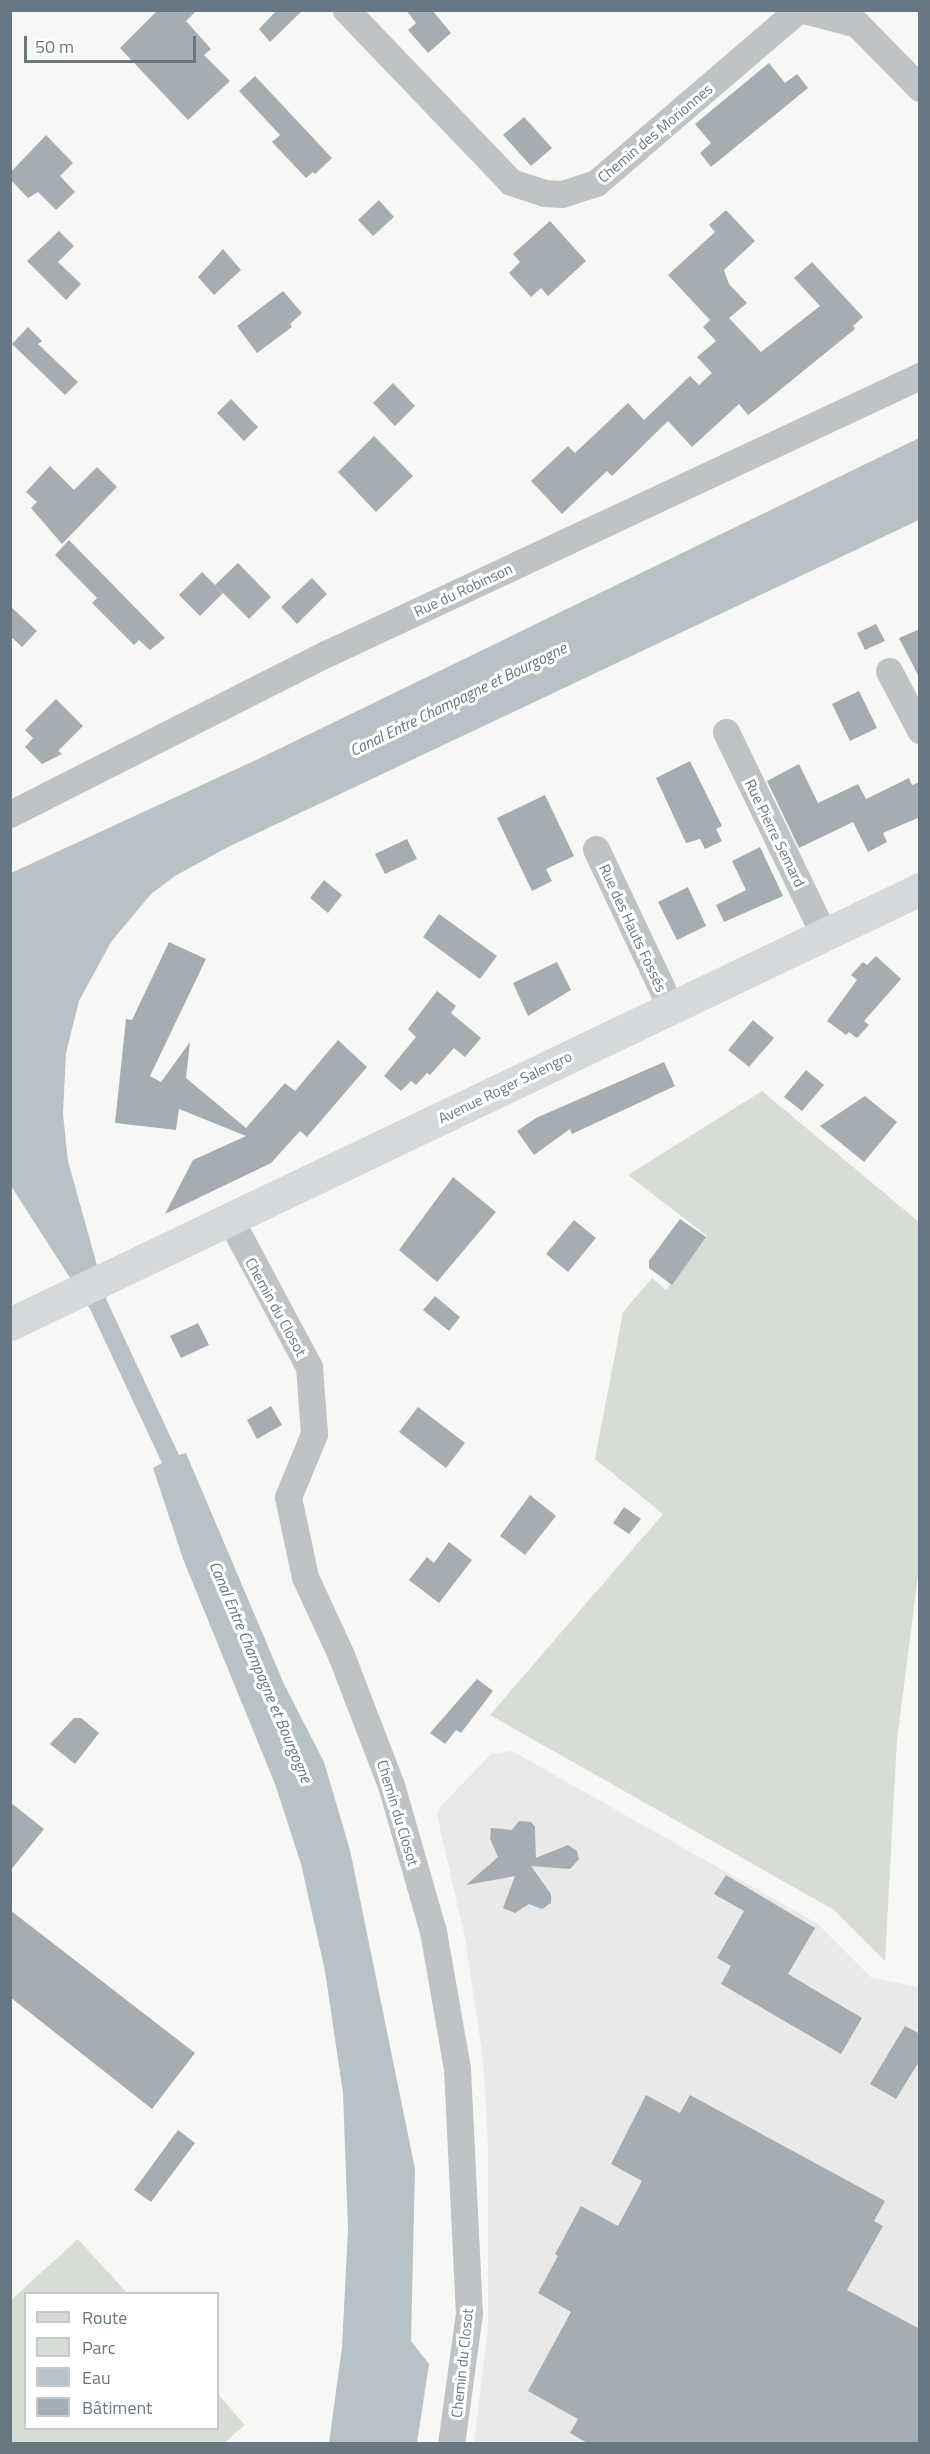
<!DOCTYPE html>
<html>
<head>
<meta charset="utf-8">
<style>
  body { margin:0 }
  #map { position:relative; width:930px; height:2454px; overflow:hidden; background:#f7f8f5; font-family:"Titillium Web",sans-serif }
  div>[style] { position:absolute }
  .built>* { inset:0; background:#e8e9e8 }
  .green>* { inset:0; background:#d7dcd5 }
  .water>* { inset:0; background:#b8c2c6 }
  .building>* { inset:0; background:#a5adb2 }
  .minor>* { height:27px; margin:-13.5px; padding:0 13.5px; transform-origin:13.5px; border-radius:13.5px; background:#bfc3c6 }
  .major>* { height:33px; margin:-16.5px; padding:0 16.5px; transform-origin:16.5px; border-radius:16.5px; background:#d5d9dc }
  span { translate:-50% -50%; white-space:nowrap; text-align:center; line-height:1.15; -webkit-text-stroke:6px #fff; paint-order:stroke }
  .street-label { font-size:15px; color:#697783 }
  .water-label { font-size:16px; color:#65777f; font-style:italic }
  .frame { position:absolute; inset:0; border:12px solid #697783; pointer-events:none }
  .legend { position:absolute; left:24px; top:2292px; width:195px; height:138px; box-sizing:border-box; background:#fff; border:2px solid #c3c9cd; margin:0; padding:8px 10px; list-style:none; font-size:18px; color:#697783 }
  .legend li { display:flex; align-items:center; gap:12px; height:30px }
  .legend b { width:30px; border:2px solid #c3c9cd }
  .scale { position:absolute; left:24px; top:36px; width:172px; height:27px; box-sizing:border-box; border:3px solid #697783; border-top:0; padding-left:8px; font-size:18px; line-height:21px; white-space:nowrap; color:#697783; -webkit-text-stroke:4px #fff; paint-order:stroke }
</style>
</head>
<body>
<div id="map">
  <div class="built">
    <div style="clip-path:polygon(512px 1751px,818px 1924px,872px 1978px,919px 1987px,919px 2443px,474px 2443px,488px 2329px,488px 2145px,483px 2059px,465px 1938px,437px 1815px,440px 1807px,491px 1754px)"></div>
  </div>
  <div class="green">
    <div style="clip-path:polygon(762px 1091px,919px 1222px,920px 1560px,897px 1740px,885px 1961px,834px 1910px,490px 1715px,663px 1514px,595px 1459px,623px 1312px,652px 1278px,666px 1290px,707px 1236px,628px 1175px)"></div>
    <div style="clip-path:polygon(78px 2239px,127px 2293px,26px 2294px,26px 2428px,218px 2428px,218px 2394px,245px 2425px,224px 2443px,11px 2443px,11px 2300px)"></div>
  </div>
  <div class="water">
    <div style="clip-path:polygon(919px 438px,919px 520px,230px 846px,175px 876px,151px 894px,111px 942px,79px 1001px,66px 1053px,63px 1114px,68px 1161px,107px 1301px,179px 1455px,186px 1453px,284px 1684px,324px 1762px,350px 1850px,415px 2169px,411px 2341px,429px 2364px,417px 2443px,329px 2443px,342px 2347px,348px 2229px,343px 2093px,325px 1971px,301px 1864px,275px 1784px,183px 1559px,153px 1468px,162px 1463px,90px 1309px,11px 1186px,11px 873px,256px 760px)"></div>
  </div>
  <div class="building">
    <div style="clip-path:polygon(158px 10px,197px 10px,186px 21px,211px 49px,204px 55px,230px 81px,188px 120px,120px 48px)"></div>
    <div style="clip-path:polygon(277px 10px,303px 10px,270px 42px,259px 29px)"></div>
    <div style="clip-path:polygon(406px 10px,432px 10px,451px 33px,428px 53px,408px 30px,416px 23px)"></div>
    <div style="clip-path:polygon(769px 63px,785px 83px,797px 74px,808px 88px,711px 167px,700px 153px,711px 143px,695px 124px)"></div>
    <div style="clip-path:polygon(255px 76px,332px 158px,315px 174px,313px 172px,306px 178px,272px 142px,280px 135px,239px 91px)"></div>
    <div style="clip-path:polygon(524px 117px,552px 148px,531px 166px,503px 135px)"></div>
    <div style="clip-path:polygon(46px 135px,73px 163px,60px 176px,75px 192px,56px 210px,38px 192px,28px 198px,10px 179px,10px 173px)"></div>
    <div style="clip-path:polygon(379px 200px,394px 217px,373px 236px,358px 220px)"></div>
    <div style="clip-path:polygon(726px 210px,755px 241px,724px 270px,729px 284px,747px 303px,729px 318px,761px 352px,820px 306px,794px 278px,812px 262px,863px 317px,853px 326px,855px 329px,760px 406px,748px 415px,739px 404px,692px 447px,668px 421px,612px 476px,607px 471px,562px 514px,531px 481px,568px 446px,575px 453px,628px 403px,644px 420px,690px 376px,699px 385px,712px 373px,697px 357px,716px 341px,703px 327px,710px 320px,668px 275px,715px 232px,709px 225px)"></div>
    <div style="clip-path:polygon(550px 221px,586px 261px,548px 296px,541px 288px,531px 297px,509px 273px,520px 262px,513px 254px)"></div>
    <div style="clip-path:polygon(59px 231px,74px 246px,58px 262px,81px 284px,66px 300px,27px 261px)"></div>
    <div style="clip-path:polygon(223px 249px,241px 270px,214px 295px,198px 277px)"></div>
    <div style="clip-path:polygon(283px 291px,302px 313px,290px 324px,292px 327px,257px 353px,237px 326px)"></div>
    <div style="clip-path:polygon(28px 327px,42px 341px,38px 344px,78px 382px,65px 395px,12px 344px)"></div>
    <div style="clip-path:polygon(393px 383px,415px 406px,395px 426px,373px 403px)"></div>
    <div style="clip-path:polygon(231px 399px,258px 427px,244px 441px,217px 413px)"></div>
    <div style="clip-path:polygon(374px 436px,413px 476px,376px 512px,338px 472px)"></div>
    <div style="clip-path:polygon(50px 466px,74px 490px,97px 467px,117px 487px,62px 544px,31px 508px,37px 502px,26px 492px)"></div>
    <div style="clip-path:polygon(69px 540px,165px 638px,150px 650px,139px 640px,134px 645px,92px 603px,97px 598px,55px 555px)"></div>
    <div style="clip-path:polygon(238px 563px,271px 597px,249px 619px,215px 585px)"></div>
    <div style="clip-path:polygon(202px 572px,223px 593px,200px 616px,179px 595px)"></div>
    <div style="clip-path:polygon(312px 578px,327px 594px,297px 624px,281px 607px)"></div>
    <div style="clip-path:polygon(10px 606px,37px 631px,22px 647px,10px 636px)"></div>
    <div style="clip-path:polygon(876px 624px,885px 641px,865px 650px,857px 633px)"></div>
    <div style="clip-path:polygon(920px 629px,920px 679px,899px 638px)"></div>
    <div style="clip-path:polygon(859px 691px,877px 728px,850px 741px,832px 704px)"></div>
    <div style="clip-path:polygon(56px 699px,83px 726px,58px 751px,62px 754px,42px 764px,25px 747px,33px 738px,25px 730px)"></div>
    <div style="clip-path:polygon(690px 761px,722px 826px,716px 829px,722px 841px,705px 849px,700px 839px,686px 843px,656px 778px)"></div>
    <div style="clip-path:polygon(799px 764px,818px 803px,858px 784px,866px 799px,909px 778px,912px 785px,920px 782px,920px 817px,883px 833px,887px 842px,868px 852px,853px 822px,799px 848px,767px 781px)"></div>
    <div style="clip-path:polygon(545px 795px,574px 856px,546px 869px,552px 881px,532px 891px,497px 818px)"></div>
    <div style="clip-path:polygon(407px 839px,417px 859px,385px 874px,375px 854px)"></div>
    <div style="clip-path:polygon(760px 847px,783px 896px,724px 922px,716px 905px,746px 890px,732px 861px)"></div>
    <div style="clip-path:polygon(324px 880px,342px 895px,328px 913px,310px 898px)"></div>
    <div style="clip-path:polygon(688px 887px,706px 926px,677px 940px,658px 902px)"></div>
    <div style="clip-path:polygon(439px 914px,497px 956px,480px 979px,423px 937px)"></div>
    <div style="clip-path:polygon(169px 942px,206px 959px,150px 1076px,161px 1082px,190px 1042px,186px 1078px,246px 1128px,285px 1083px,295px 1091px,338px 1040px,367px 1067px,307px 1137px,300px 1131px,271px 1163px,165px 1214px,193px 1160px,246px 1136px,179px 1109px,176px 1130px,115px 1123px,126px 1019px,132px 1020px)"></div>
    <div style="clip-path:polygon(876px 956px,901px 979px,864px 1021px,869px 1025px,857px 1038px,849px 1032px,846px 1035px,827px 1021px,857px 980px,851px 975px,863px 962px,867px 965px)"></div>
    <div style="clip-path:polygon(557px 962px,571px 990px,528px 1016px,513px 983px)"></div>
    <div style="clip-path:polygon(437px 991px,456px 1006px,451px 1013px,481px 1038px,465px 1057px,454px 1048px,430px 1075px,427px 1073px,416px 1085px,411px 1081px,401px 1091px,384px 1076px,416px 1037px,408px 1029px)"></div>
    <div style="clip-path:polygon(753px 1020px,774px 1038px,749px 1067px,728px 1050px)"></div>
    <div style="clip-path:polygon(664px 1062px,675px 1086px,572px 1134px,570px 1129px,534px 1155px,517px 1131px,536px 1118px)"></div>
    <div style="clip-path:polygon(806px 1070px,824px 1085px,802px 1111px,784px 1097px)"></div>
    <div style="clip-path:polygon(865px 1096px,897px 1122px,864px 1162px,820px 1126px)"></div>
    <div style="clip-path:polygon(453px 1177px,496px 1212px,437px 1282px,399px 1250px)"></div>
    <div style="clip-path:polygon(680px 1219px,706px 1237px,672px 1285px,649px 1268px,649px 1261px)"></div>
    <div style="clip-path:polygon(574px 1220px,596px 1238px,568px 1272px,546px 1254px)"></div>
    <div style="clip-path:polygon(435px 1296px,460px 1317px,449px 1331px,423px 1310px)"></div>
    <div style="clip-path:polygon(198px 1323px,209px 1345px,181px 1358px,170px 1336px)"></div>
    <div style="clip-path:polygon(271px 1406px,282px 1425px,257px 1439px,247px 1420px)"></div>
    <div style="clip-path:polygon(418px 1407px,465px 1443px,446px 1468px,399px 1432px)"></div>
    <div style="clip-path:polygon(530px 1495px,556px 1516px,525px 1555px,500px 1536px)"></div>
    <div style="clip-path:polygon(624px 1507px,641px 1519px,629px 1534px,613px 1523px)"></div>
    <div style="clip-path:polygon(449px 1542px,472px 1560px,439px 1603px,409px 1580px,427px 1557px,434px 1563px)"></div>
    <div style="clip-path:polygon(477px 1679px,493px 1691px,461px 1733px,456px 1730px,445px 1744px,430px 1733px)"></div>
    <div style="clip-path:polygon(74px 1718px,81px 1718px,99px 1733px,75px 1764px,50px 1744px)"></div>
    <div style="clip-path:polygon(10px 1802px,44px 1829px,10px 1871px)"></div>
    <div style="clip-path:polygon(519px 1821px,531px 1822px,535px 1827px,536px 1858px,568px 1845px,577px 1851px,579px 1859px,570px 1869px,531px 1866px,551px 1894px,551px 1903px,542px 1909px,529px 1904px,515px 1913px,503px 1908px,515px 1876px,466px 1885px,498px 1857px,490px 1839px,491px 1828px,512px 1830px)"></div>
    <div style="clip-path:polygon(726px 1875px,815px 1928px,788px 1974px,862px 2018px,841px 2054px,721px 1984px,731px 1966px,717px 1958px,744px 1911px,714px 1894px)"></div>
    <div style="clip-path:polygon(10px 1910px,195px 2053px,152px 2109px,10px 1997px)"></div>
    <div style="clip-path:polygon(905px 2026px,920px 2034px,920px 2060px,896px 2099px,870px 2084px)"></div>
    <div style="clip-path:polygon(646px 2095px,680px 2113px,690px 2095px,885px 2201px,874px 2221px,883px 2226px,847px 2290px,920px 2329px,920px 2444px,589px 2444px,570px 2433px,578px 2419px,528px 2391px,571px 2312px,538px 2293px,558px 2256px,555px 2254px,581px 2206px,618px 2226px,642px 2181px,611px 2164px)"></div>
    <div style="clip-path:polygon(178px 2130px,195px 2143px,151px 2202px,134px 2190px)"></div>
  </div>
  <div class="minor">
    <div style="left:346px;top:10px;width:238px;rotate:46.2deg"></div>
    <div style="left:511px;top:182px;width:35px;rotate:18deg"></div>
    <div style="left:544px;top:193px;width:18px;rotate:3deg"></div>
    <div style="left:562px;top:194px;width:36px;rotate:-18deg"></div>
    <div style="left:596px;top:183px;width:266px;rotate:-40.6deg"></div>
    <div style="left:803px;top:10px;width:56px;rotate:14.5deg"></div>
    <div style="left:857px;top:24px;width:90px;rotate:45.5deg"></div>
    <div style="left:889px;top:671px;width:67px;rotate:62.3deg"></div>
    <div style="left:726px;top:732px;width:225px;rotate:64.2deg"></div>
    <div style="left:10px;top:814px;width:356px;rotate:-26.9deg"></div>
    <div style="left:328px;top:653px;width:654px;rotate:-25.08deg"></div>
    <div style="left:596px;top:849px;width:176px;rotate:64.7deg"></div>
    <div style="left:230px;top:1219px;width:168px;rotate:61.9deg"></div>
    <div style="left:309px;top:1367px;width:67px;rotate:85.7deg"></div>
    <div style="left:314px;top:1434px;width:68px;rotate:112.4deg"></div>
    <div style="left:288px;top:1497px;width:82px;rotate:78deg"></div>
    <div style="left:305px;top:1577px;width:86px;rotate:65.2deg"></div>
    <div style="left:341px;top:1655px;width:139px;rotate:69deg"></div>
    <div style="left:391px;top:1785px;width:152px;rotate:74deg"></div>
    <div style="left:433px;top:1931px;width:140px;rotate:80.1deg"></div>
    <div style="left:457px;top:2069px;width:244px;rotate:87.2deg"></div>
    <div style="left:469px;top:2313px;width:132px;rotate:97.8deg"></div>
  </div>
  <div class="major">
    <div style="left:10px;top:1324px;width:1009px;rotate:-25.55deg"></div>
  </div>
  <div class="street-label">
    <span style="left:655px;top:133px;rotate:-40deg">Chemin des Morionnes</span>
    <span style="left:463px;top:590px;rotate:-25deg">Rue du Robinson</span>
    <span style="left:775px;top:833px;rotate:64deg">Rue Pierre Semard</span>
    <span style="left:633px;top:928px;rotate:65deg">Rue des Hauts Fossés</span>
    <span style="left:505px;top:1087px;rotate:-26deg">Avenue Roger Salengro</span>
    <span style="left:276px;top:1307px;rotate:61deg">Chemin du Closot</span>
    <span style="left:398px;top:1813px;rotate:73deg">Chemin du Closot</span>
    <span style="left:462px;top:2363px;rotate:-84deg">Chemin du Closot</span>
  </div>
  <div class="water-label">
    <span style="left:458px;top:699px;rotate:-26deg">Canal Entre Champagne et Bourgogne</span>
    <span style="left:261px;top:1672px;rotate:67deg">Canal Entre Champagne et Bourgogne</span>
  </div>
  <div class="frame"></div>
  <ul class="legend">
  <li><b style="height:8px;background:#d5d9dc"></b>Route</li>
  <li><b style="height:16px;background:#d7dcd5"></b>Parc</li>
  <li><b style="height:16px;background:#b8c2c6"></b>Eau</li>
  <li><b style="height:16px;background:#a5adb2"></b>Bâtiment</li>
  </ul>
  <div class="scale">50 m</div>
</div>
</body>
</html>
